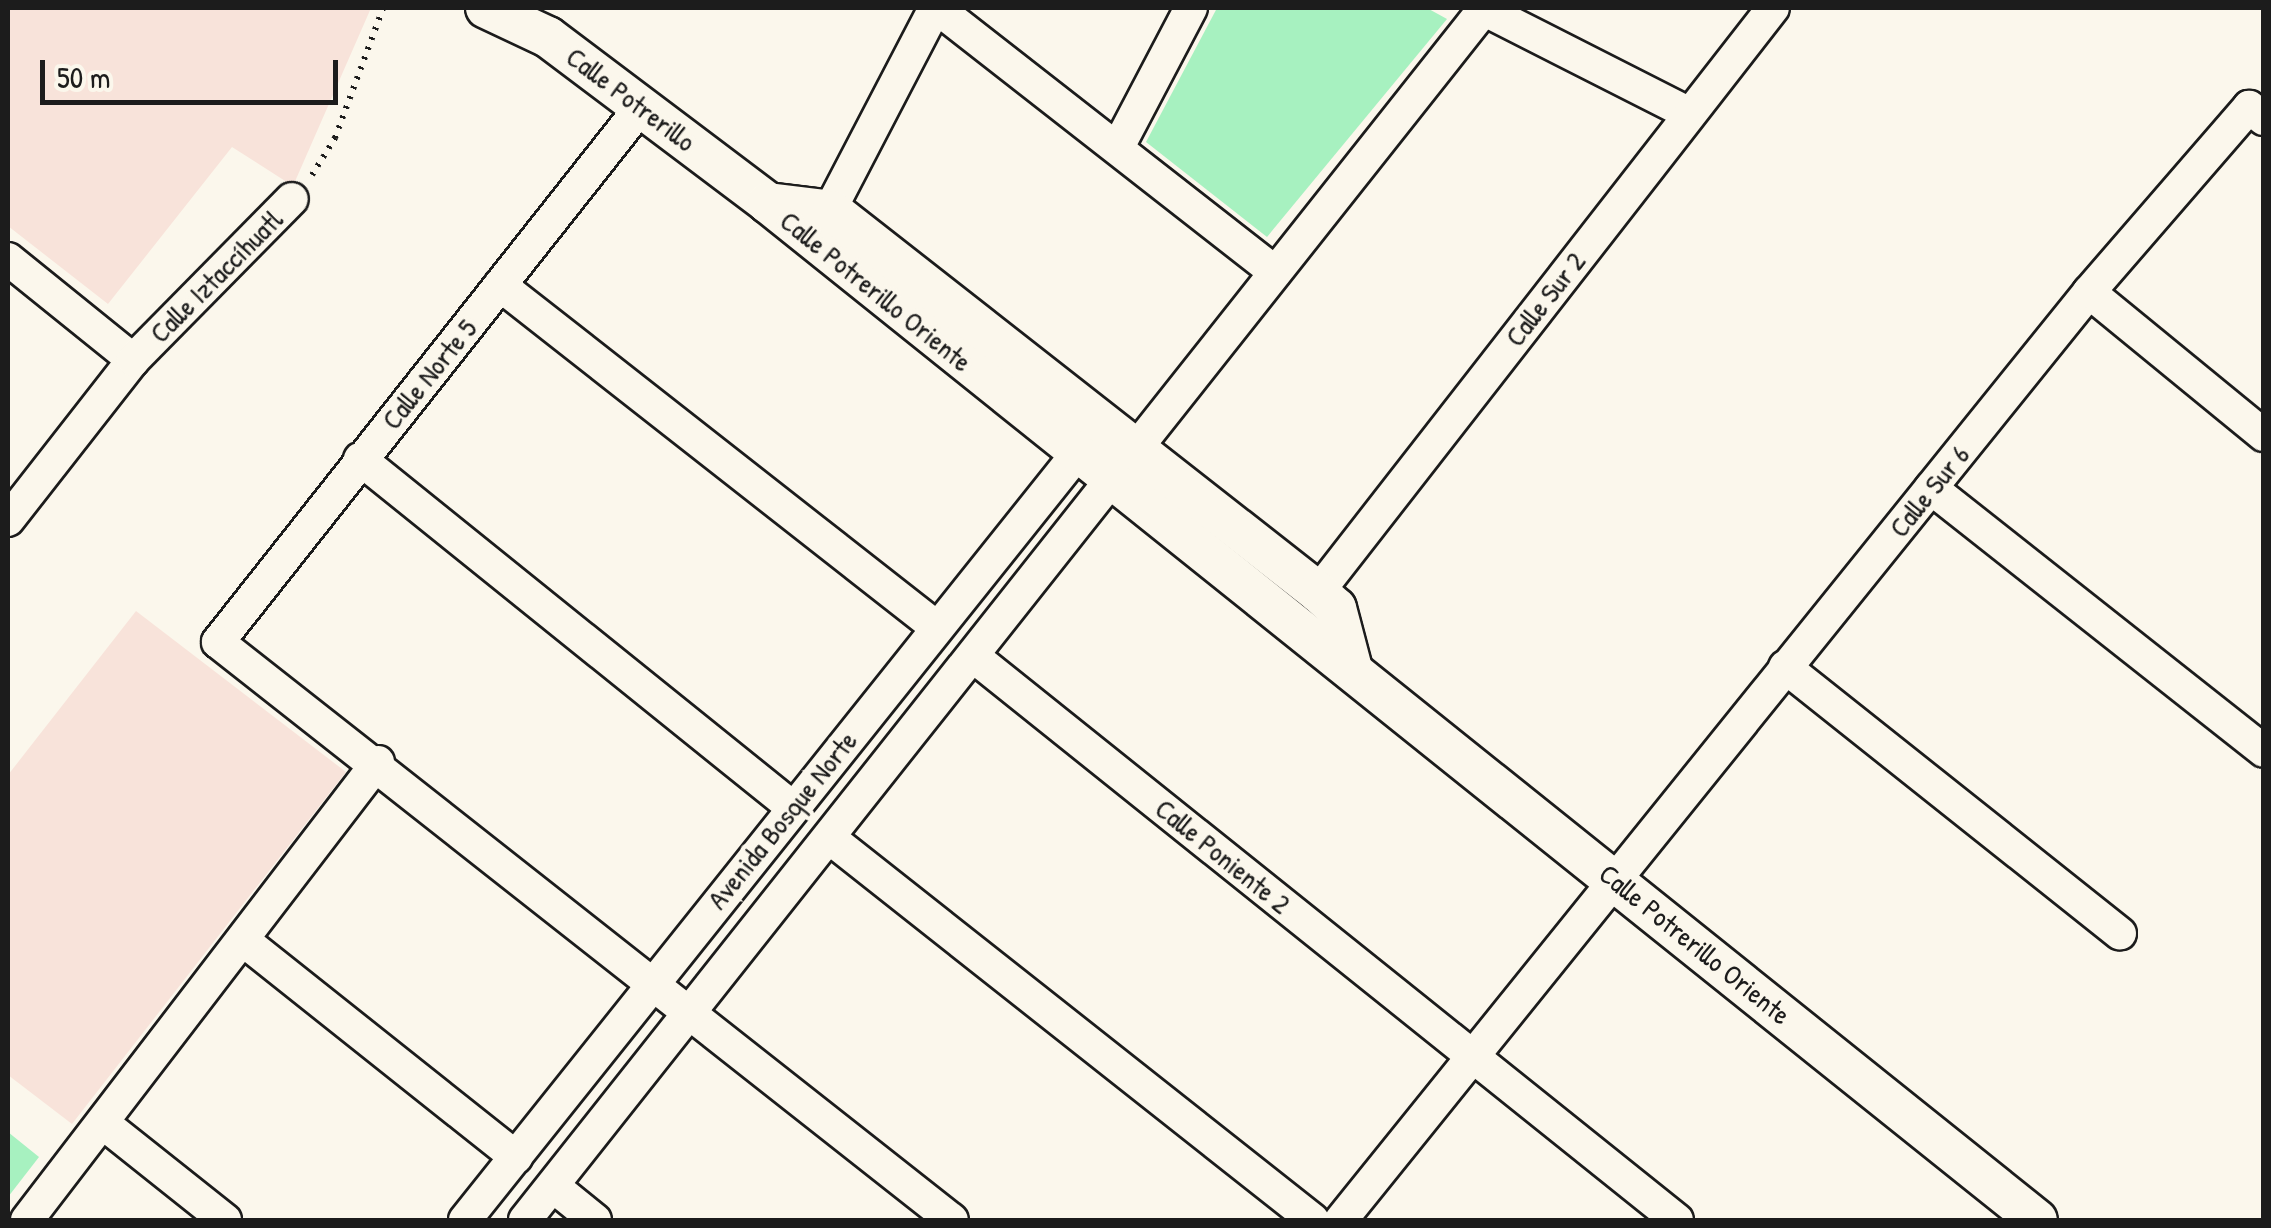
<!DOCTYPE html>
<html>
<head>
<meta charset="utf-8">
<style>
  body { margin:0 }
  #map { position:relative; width:2271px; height:1228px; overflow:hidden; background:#fbf7ec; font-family:"Patrick Hand",sans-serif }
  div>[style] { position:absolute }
  .built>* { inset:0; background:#f8e3da }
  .green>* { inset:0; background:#a7f1c0 }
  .path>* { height:6px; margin-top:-3px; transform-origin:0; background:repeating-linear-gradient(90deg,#1c1c1c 0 2.5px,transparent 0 10.5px) }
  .roads { filter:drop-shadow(2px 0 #1c1c1c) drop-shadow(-2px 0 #1c1c1c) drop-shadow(0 2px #1c1c1c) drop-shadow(0 -2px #1c1c1c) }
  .minor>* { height:32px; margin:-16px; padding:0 16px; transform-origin:16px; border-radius:16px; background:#fbf7ec }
  .tertiary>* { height:40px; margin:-20px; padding:0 20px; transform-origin:20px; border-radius:20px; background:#fbf7ec }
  span { translate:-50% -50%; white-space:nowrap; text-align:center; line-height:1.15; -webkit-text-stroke:9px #fbf7ec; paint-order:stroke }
  .street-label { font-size:28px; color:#1c1c1c }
  .frame { position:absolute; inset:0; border:10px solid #1c1c1c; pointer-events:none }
  .scale { position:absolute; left:40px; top:60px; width:298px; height:45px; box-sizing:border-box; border:5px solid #1c1c1c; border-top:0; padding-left:12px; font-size:30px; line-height:35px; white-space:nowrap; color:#1c1c1c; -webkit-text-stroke:8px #fbf7ec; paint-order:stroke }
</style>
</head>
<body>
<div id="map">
  <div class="built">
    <div style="clip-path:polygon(8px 8px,371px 8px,293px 186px,232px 147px,108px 304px,8px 226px)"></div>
    <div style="clip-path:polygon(136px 611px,346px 772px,72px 1124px,8px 1075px,8px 775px)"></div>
  </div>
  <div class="green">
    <div style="clip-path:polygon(1217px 8px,1427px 8px,1447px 19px,1267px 237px,1146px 142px)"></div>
    <div style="clip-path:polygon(8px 1132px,39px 1157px,8px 1197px)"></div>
  </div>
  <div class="path">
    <div style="left:312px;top:175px;width:44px;rotate:-58.1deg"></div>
    <div style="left:335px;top:138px;width:139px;rotate:-69.7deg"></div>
  </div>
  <div class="roads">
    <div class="minor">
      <div style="left:937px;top:8px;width:429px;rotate:38deg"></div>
      <div style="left:1481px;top:8px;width:232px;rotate:26.9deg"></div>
      <div style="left:641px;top:107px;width:682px;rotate:128.33deg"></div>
      <div style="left:218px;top:642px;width:934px;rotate:38.22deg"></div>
      <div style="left:1118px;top:147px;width:157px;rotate:-62.3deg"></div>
      <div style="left:820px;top:229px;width:249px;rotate:-62.5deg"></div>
      <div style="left:8px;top:259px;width:161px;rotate:38.9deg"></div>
      <div style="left:500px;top:285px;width:554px;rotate:38.11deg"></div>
      <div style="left:2089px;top:292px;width:226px;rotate:39.3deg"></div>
      <div style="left:360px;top:459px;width:555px;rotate:38.85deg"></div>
      <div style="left:1931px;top:488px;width:424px;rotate:38.3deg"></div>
      <div style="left:8px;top:520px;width:203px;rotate:-52deg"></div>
      <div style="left:133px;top:360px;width:226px;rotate:-45.4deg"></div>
      <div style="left:1318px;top:592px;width:740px;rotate:-52.08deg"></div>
      <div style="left:973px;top:656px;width:902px;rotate:38.7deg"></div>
      <div style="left:1785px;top:667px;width:428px;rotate:38.5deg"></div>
      <div style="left:831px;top:839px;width:614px;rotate:38.32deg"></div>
      <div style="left:243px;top:940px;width:349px;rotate:38.5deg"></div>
      <div style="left:103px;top:1123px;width:156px;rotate:38.5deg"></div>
      <div style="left:553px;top:1186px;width:54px;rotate:39deg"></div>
      <div style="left:27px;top:1220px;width:577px;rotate:-52.53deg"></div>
      <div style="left:465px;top:1220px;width:1005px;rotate:-51.38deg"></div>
      <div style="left:525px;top:1220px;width:1545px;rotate:-51.62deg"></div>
      <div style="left:1341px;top:1220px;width:1192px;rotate:-51.13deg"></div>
      <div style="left:2089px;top:292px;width:245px;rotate:-49.1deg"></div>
      <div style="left:2249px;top:107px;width:19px;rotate:39deg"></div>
    </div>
    <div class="tertiary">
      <div style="left:486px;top:8px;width:68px;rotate:25.1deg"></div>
      <div style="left:548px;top:37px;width:276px;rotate:37deg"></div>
      <div style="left:768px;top:203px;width:1626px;rotate:38.71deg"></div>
      <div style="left:768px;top:203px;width:64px;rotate:7.1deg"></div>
      <div style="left:832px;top:211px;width:618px;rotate:38.09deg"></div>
      <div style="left:1318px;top:592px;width:24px;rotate:42deg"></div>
      <div style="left:1336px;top:608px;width:63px;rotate:75.3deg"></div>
    </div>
  </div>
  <div class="street-label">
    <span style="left:631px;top:99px;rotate:37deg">Calle Potrerillo</span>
    <span style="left:216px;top:276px;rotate:-45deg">Calle Iztaccíhuatl</span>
    <span style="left:876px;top:291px;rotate:39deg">Calle Potrerillo Oriente</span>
    <span style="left:1545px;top:299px;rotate:-52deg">Calle Sur 2</span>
    <span style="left:429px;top:374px;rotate:-51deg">Calle Norte 5</span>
    <span style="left:1929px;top:491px;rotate:-51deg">Calle Sur 6</span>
    <span style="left:782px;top:820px;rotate:-51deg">Avenida Bosque Norte</span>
    <span style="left:1223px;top:856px;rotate:39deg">Calle Poniente 2</span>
    <span style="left:1695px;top:944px;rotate:39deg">Calle Potrerillo Oriente</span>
  </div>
  <div class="frame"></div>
  <div class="scale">50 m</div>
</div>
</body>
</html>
